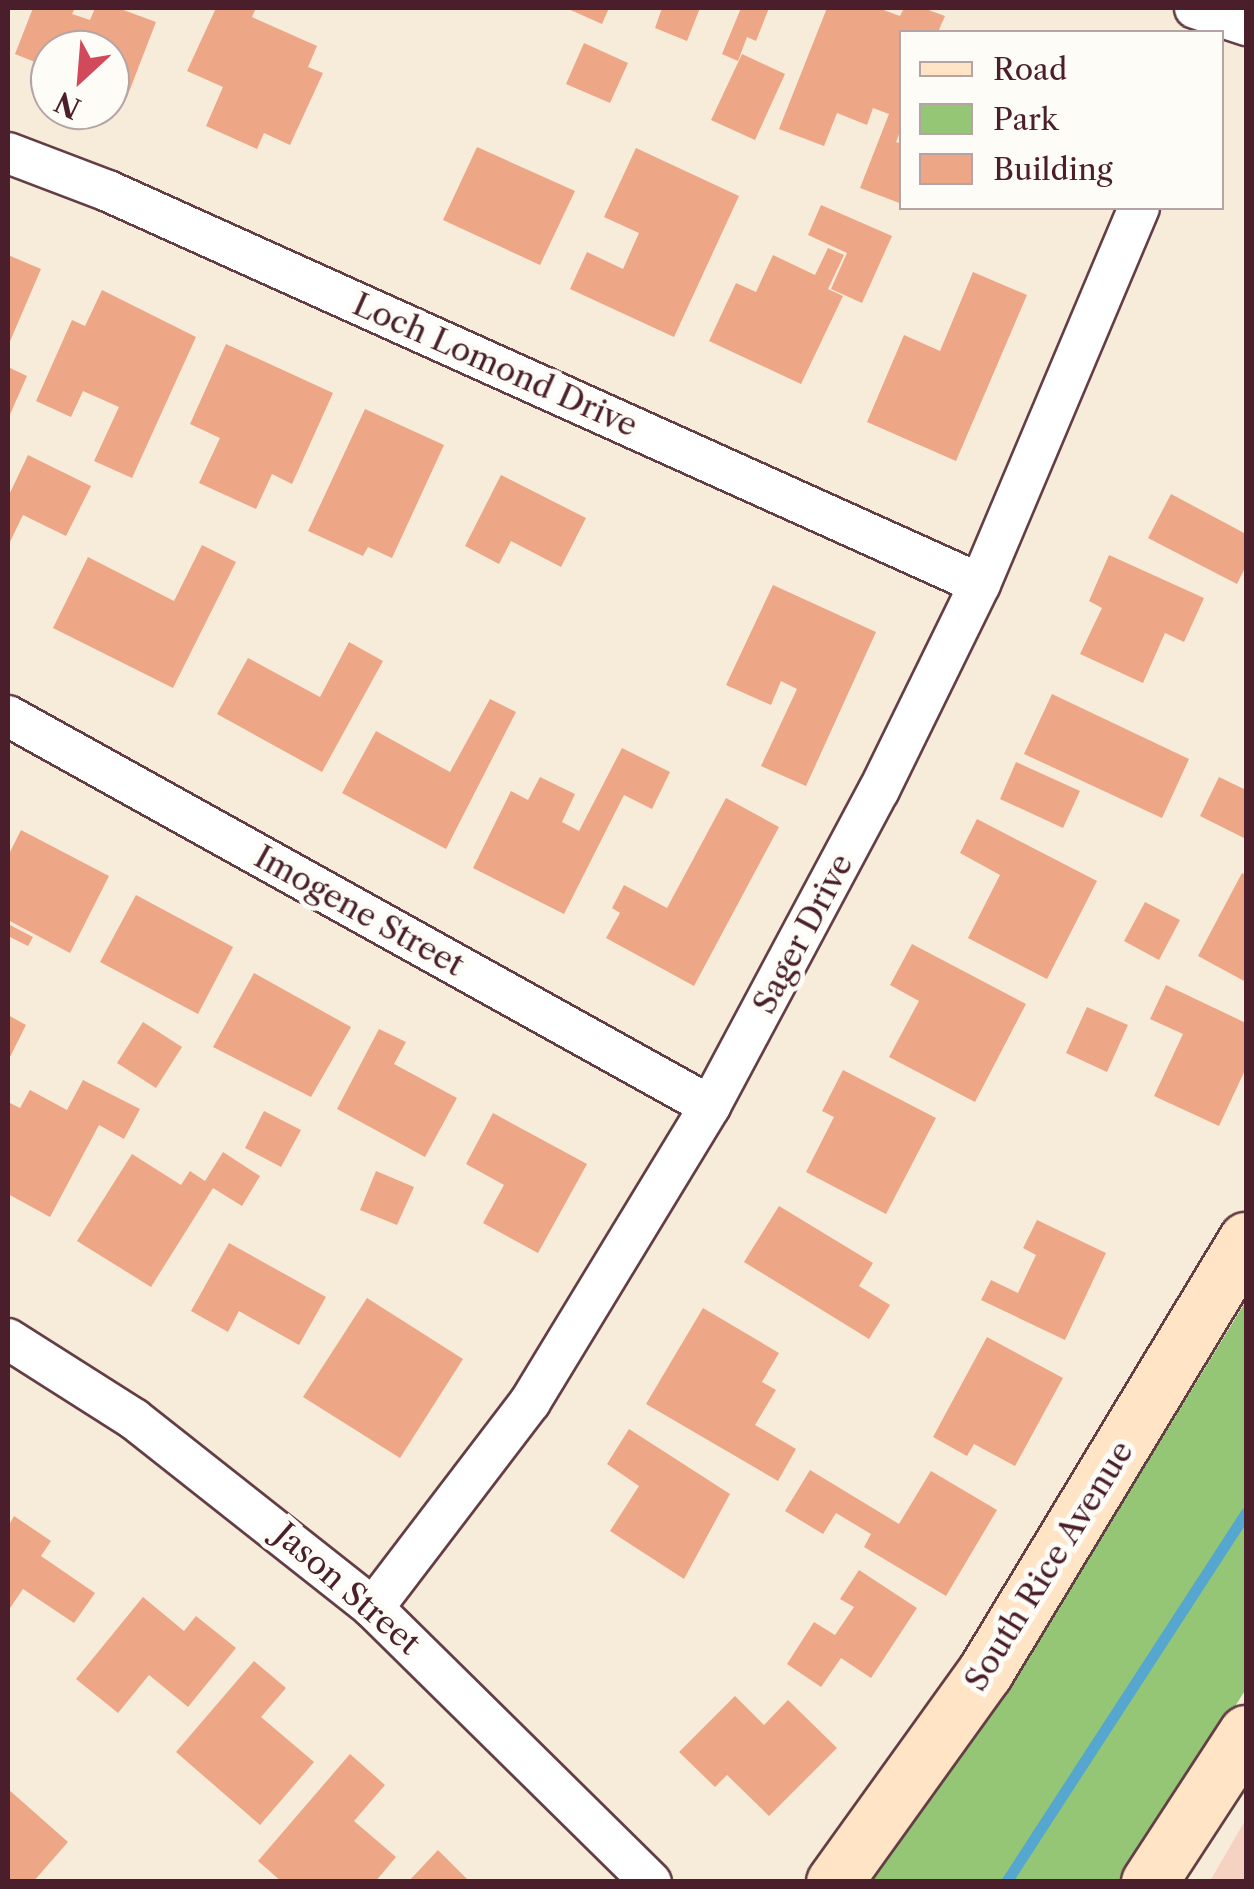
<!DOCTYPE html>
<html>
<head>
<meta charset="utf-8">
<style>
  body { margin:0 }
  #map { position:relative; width:1254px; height:1889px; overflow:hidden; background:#f7ecd9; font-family:"Libre Caslon Text",serif }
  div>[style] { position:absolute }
  .built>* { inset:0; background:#f5d2c2 }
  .green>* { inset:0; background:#94c676 }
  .stream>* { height:11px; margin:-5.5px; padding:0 5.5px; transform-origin:5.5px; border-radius:5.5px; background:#55a7d0 }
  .building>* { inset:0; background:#eda787 }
  .roads { filter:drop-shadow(2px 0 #643e45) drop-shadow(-2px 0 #643e45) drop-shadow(0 2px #643e45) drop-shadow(0 -2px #643e45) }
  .minor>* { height:40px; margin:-20px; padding:0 20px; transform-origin:20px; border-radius:20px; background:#fff }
  .secondary>* { height:55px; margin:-27.5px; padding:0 27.5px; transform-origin:27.5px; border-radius:27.5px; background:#ffe4c6 }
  span { translate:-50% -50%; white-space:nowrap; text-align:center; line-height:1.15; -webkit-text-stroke:10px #fdfcf7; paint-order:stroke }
  .street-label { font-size:32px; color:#4a1f2b }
  .frame { position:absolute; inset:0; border:10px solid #4a1f2b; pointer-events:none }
  .legend { position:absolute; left:899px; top:30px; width:325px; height:180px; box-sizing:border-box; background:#fdfcf7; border:2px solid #b5a4a5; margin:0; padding:12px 18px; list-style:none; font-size:30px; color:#4a1f2b }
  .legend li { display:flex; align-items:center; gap:20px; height:50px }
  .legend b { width:50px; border:2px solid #b5a4a5 }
  .north { position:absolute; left:30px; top:30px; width:100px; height:100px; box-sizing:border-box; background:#fdfcf7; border:2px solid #b5a4a5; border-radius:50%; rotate:206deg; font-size:28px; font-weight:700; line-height:40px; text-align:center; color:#4a1f2b }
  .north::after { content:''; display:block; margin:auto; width:35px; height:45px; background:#d1495b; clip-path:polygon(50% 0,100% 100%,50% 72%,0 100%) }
</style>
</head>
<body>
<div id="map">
  <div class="built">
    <div style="clip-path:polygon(1246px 1819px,1246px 1881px,1210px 1881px)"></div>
  </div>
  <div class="green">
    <div style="clip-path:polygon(1246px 1301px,1246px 1689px,1154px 1834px,1120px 1881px,871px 1882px,1037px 1643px)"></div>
  </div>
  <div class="stream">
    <div style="left:1006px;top:1882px;width:440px;rotate:-57deg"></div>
  </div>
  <div class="building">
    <div style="clip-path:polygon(33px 8px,75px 8px,72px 14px,90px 20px,95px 8px,118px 8px,156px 22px,127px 97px,110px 91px,110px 50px,50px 50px,50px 68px,15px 54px)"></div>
    <div style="clip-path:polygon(216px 8px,256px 8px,252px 17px,317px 46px,308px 67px,323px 73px,290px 145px,264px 133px,257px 149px,206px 126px,223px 87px,187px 71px)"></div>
    <div style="clip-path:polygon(566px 8px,609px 8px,602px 24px)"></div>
    <div style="clip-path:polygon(662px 8px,700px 8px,687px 41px,655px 28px)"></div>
    <div style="clip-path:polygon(741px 8px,769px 8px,756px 41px,747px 37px,738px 61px,722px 54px)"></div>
    <div style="clip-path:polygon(827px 8px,878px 8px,900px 16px,904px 8px,923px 8px,945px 16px,938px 32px,902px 32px,902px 127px,896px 142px,902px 144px,902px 204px,860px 188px,889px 114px,873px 108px,867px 125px,837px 113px,824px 146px,779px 129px)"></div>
    <div style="clip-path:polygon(584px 43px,628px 63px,610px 103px,566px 84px)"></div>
    <div style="clip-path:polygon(742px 54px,785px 74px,755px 140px,711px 120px)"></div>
    <div style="clip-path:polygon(477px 147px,575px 191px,540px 265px,443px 220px)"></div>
    <div style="clip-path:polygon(636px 148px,739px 196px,674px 337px,570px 289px,587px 252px,623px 269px,639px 233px,604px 217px)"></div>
    <div style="clip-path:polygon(821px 205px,892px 236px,862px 303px,831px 289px,847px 253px,808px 235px)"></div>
    <div style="clip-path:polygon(828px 248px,844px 255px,828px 289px,843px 296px,801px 384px,709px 341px,736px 283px,756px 292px,773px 255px,815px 275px)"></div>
    <div style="clip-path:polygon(8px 255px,41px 269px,8px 346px)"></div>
    <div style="clip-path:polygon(973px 272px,1027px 295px,956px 461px,867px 422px,904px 335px,940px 351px)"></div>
    <div style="clip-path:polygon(102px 290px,196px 337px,132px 478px,94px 461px,119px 407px,83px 391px,71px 417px,36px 401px,72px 320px,85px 326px)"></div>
    <div style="clip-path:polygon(226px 344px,333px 393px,292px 484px,272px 474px,256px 509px,199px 483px,220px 438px,190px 424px)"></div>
    <div style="clip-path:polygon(8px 367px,27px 376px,8px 419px)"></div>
    <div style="clip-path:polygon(365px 409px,444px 445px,392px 558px,368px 547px,363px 556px,308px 531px)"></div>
    <div style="clip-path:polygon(28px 455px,91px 486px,66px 536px,23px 515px,8px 546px,8px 497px)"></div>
    <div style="clip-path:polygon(501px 475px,586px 518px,561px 567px,511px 541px,499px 564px,465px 546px)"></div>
    <div style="clip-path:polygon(1171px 494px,1246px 534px,1246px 566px,1237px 584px,1148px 538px)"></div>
    <div style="clip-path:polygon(202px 545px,236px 562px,173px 688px,53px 628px,88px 557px,174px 601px)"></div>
    <div style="clip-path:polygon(1109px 555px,1204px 598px,1184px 642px,1165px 633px,1143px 683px,1080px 654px,1102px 608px,1089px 601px)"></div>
    <div style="clip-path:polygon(773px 585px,876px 632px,806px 786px,761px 766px,797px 689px,781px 681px,771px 705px,726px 685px)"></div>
    <div style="clip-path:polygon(349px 642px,383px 661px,322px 772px,217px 714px,248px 658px,320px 697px)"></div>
    <div style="clip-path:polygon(1052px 694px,1189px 759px,1162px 818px,1024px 754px)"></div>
    <div style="clip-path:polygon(490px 699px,516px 712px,446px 849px,342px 793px,376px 731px,450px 772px)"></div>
    <div style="clip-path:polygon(622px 748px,670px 772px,652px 809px,624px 795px,564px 914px,473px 868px,511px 791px,528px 800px,540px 777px,575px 794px,562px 822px,579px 831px)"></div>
    <div style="clip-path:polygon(1016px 762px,1080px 791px,1063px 828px,1000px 799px)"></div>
    <div style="clip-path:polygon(1219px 777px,1246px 790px,1246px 839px,1200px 816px)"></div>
    <div style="clip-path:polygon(726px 798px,779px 827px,694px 986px,606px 938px,620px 913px,612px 908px,624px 885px,667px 908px)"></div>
    <div style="clip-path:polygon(977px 819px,1097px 881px,1047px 979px,968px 938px,1000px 875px,960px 853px)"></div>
    <div style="clip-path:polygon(21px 830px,109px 876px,70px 953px,8px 920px,8px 856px)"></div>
    <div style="clip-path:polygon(1242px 873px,1246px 875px,1246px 982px,1198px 956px)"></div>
    <div style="clip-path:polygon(136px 895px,233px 947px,198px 1014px,100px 962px)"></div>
    <div style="clip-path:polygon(1145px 902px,1180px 920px,1159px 960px,1124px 941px)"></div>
    <div style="clip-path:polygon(8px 924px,33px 937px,28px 946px,8px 936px)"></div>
    <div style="clip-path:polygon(912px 944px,1026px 1004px,975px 1102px,889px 1057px,919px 1001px,890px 985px)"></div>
    <div style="clip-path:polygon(254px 973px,351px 1027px,311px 1097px,213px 1047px)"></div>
    <div style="clip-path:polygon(1166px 985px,1246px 1023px,1246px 1068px,1219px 1126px,1154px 1096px,1183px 1034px,1150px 1019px)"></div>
    <div style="clip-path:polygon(1087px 1007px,1128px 1025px,1107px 1072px,1066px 1053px)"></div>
    <div style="clip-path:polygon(8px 1015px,26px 1025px,8px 1061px)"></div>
    <div style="clip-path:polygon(143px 1022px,182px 1047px,156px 1088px,117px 1063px)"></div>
    <div style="clip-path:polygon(379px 1029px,406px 1042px,394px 1064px,457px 1098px,425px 1157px,337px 1109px)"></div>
    <div style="clip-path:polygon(843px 1070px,936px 1118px,886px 1214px,806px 1172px,834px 1117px,822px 1111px)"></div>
    <div style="clip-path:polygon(83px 1080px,140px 1109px,124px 1139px,99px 1125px,50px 1217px,8px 1194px,8px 1102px,20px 1108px,30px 1090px,67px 1110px)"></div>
    <div style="clip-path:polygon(264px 1111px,301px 1130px,281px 1167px,245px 1148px)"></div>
    <div style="clip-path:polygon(493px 1113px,587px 1164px,538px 1253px,483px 1223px,504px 1185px,466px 1164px)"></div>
    <div style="clip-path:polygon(223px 1152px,260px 1176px,242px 1206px,213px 1188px,151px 1287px,77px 1241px,132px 1154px,181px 1185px,190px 1171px,205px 1181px)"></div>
    <div style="clip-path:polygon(376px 1171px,414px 1187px,397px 1225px,360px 1210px)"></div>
    <div style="clip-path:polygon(779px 1206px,873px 1263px,859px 1286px,890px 1305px,869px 1339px,744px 1262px)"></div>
    <div style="clip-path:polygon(1037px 1220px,1106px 1253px,1065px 1340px,981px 1300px,991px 1280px,1018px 1293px,1036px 1255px,1023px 1248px)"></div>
    <div style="clip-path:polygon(229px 1243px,326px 1297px,299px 1345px,239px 1311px,228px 1332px,191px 1311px)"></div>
    <div style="clip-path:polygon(367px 1298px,463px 1359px,400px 1458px,303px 1397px)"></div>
    <div style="clip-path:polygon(703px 1308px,779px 1353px,762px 1382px,776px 1390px,755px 1425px,796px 1449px,778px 1481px,646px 1404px)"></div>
    <div style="clip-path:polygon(987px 1337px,1063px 1378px,1015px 1466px,974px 1444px,967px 1456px,933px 1437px)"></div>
    <div style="clip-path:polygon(629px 1429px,730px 1494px,684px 1579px,610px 1531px,639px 1486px,607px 1464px)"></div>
    <div style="clip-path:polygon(810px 1470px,899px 1524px,931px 1471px,997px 1510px,946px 1596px,864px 1547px,871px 1534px,836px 1513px,823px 1534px,785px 1511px)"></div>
    <div style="clip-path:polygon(14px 1516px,51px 1541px,41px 1556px,95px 1593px,74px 1623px,23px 1589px,8px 1611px,8px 1527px)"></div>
    <div style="clip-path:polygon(859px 1570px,917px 1608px,871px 1678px,841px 1658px,821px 1687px,787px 1664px,814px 1622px,835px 1635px,854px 1607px,840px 1599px)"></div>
    <div style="clip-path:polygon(143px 1597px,184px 1631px,196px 1616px,236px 1648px,188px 1707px,149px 1675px,118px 1713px,76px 1679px)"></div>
    <div style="clip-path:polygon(254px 1661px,286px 1688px,261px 1717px,314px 1762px,260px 1825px,176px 1752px)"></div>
    <div style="clip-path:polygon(735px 1696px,764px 1725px,788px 1700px,837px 1748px,769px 1816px,727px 1775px,715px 1787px,679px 1752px)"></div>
    <div style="clip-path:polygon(350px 1754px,385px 1785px,354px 1821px,396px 1857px,375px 1882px,282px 1882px,258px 1861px)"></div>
    <div style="clip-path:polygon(8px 1789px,68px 1842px,33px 1882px,8px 1882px)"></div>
    <div style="clip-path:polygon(438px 1850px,470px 1882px,408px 1882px)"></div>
  </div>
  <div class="roads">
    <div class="minor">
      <div style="left:1195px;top:8px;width:54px;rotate:18.4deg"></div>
      <div style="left:8px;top:153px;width:107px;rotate:20.8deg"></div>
      <div style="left:108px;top:191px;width:956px;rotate:24.26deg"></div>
      <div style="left:8px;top:716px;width:803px;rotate:29.05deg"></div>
      <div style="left:8px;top:1339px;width:149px;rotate:32.4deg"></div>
      <div style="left:134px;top:1419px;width:305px;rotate:38.3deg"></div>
      <div style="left:373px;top:1608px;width:390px;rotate:44.6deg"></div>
      <div style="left:373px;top:1608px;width:259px;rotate:-52.7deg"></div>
      <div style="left:530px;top:1402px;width:346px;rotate:-58.7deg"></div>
      <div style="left:710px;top:1106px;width:358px;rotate:-61.9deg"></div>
      <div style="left:879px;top:790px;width:229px;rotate:-63.9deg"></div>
      <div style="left:980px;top:584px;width:408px;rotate:-67.1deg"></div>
    </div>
    <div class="secondary">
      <div style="left:834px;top:1882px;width:259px;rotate:-54.3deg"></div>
      <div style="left:985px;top:1672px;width:505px;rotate:-58.86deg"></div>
      <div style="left:1149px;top:1882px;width:178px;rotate:-56.9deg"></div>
    </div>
  </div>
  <div class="street-label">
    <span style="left:495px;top:365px;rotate:24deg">Loch Lomond Drive</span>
    <span style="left:359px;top:911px;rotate:29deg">Imogene Street</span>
    <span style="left:803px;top:934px;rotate:-62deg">Sager Drive</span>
    <span style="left:1049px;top:1566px;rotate:-58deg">South Rice Avenue</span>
    <span style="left:347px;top:1589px;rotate:41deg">Jason Street</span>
  </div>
  <div class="frame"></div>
  <ul class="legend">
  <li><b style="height:12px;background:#ffe4c6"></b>Road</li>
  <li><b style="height:28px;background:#94c676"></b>Park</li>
  <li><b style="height:28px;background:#eda787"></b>Building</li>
  </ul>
  <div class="north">N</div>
</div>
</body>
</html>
